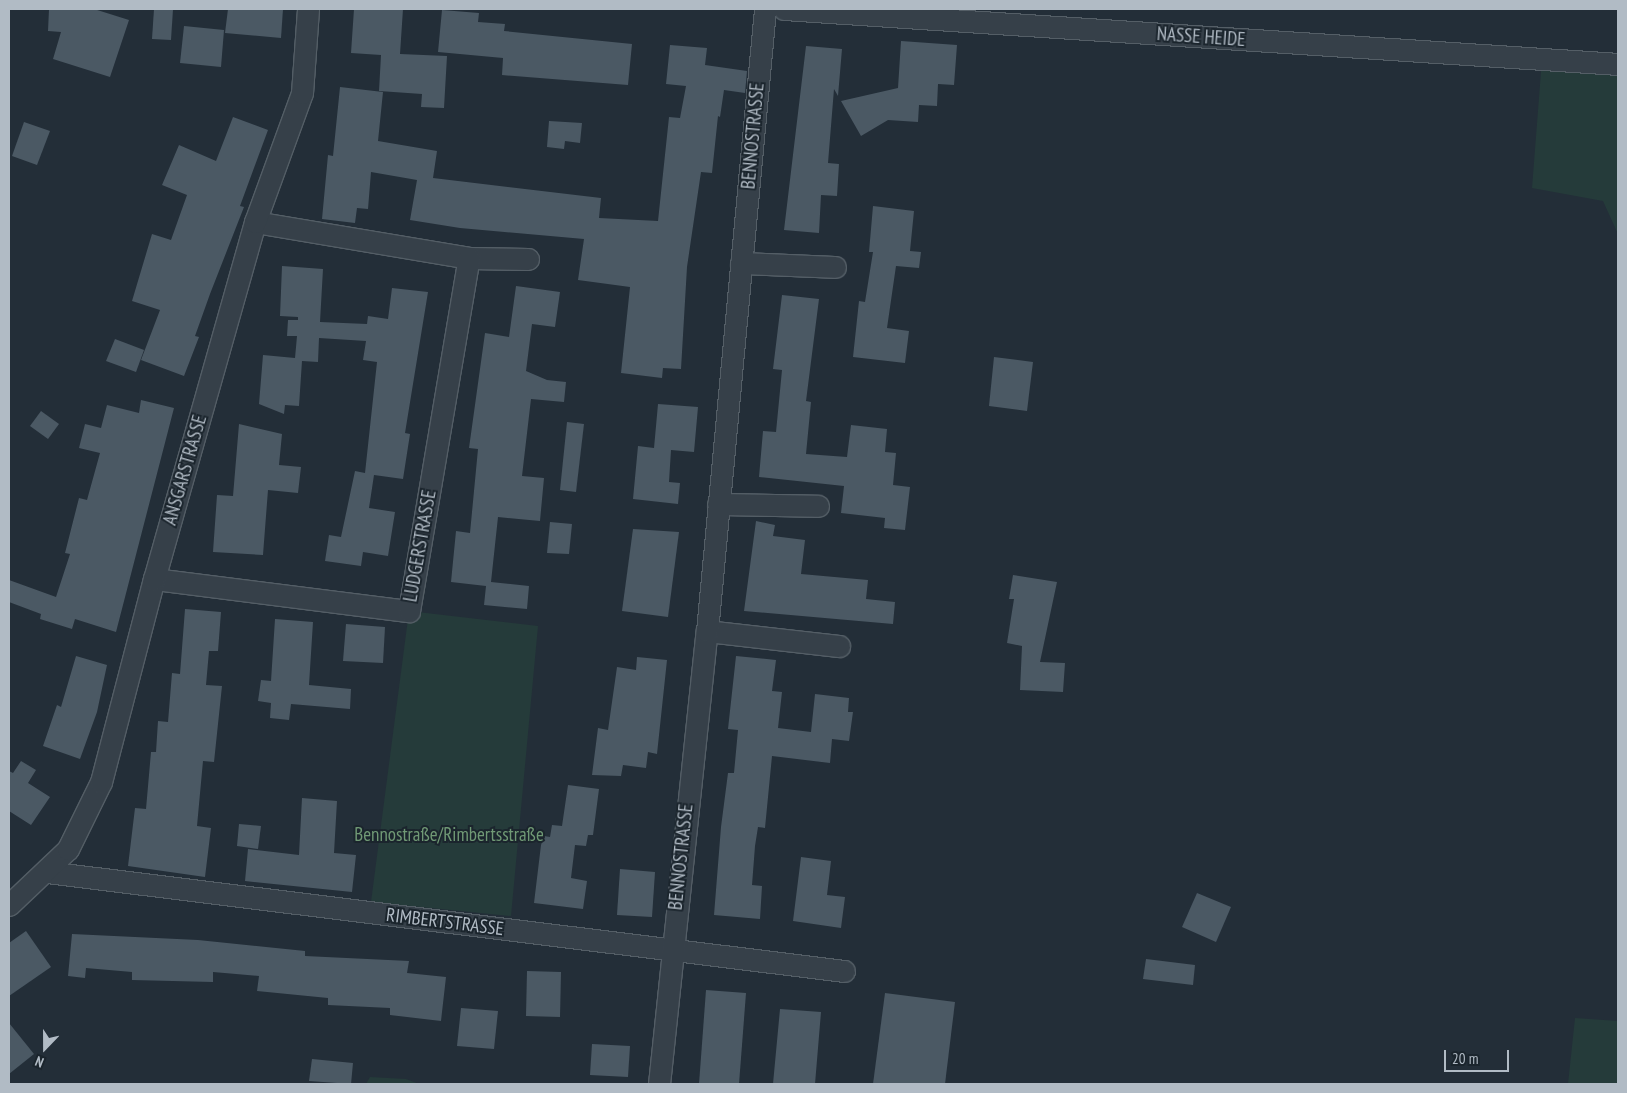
<!DOCTYPE html>
<html>
<head>
<meta charset="utf-8">
<style>
  body { margin:0 }
  #map { position:relative; width:1627px; height:1093px; overflow:hidden; background:#232e38; font-family:"PT Sans Narrow",sans-serif }
  div>[style] { position:absolute }
  .green>* { inset:0; background:#253b3a }
  .building>* { inset:0; background:#4b5964 }
  .roads { filter:drop-shadow(1px 0 #545e66) drop-shadow(-1px 0 #545e66) drop-shadow(0 1px #545e66) drop-shadow(0 -1px #545e66) }
  .street>* { height:21px; margin:-10.5px; padding:0 10.5px; transform-origin:10.5px; border-radius:10.5px; background:#364049 }
  span { translate:-50% -50%; white-space:nowrap; text-align:center; line-height:1.15; -webkit-text-stroke:4px #1b252d; paint-order:stroke }
  .street-label { font-size:19px; color:#b1bbc5 }
  .park-label { font-size:19px; color:#709975 }
  .frame { position:absolute; inset:0; border:10px solid #b1bbc5; pointer-events:none }
  .north { position:absolute; left:20px; top:1023px; width:50px; height:50px; -webkit-text-stroke:4px #1b252d; paint-order:stroke; rotate:202deg; font-size:14px; font-weight:700; line-height:20px; text-align:center; color:#b1bbc5 }
  .north::after { content:''; display:block; margin:auto; width:18px; height:22px; background:#b1bbc5; clip-path:polygon(50% 0,100% 100%,50% 72%,0 100%) }
  .scale { position:absolute; left:1444px; top:1050px; width:65px; height:22px; box-sizing:border-box; border:2px solid #b1bbc5; border-top:0; padding-left:6px; font-size:15px; line-height:18px; white-space:nowrap; color:#b1bbc5; -webkit-text-stroke:4px #1b252d; paint-order:stroke }
</style>
</head>
<body>
<div id="map">
  <div class="green">
    <div style="clip-path:polygon(1542px 59px,1618px 64px,1618px 234px,1603px 201px,1532px 188px)"></div>
    <div style="clip-path:polygon(409px 611px,538px 626px,511px 916px,371px 902px)"></div>
    <div style="clip-path:polygon(1575px 1018px,1618px 1021px,1618px 1084px,1568px 1084px)"></div>
    <div style="clip-path:polygon(370px 1077px,406px 1079px,419px 1084px,366px 1084px)"></div>
  </div>
  <div class="building">
    <div style="clip-path:polygon(49px 9px,94px 9px,129px 20px,110px 77px,53px 59px,61px 32px,48px 31px)"></div>
    <div style="clip-path:polygon(154px 9px,173px 9px,171px 40px,152px 39px)"></div>
    <div style="clip-path:polygon(228px 9px,283px 9px,281px 38px,225px 33px)"></div>
    <div style="clip-path:polygon(354px 9px,403px 9px,400px 54px,447px 56px,444px 108px,421px 107px,422px 94px,379px 91px,381px 55px,351px 53px)"></div>
    <div style="clip-path:polygon(442px 10px,479px 13px,478px 22px,505px 24px,504px 31px,632px 44px,628px 85px,502px 75px,503px 58px,438px 52px)"></div>
    <div style="clip-path:polygon(184px 26px,224px 30px,221px 67px,180px 63px)"></div>
    <div style="clip-path:polygon(901px 41px,957px 45px,954px 85px,938px 84px,937px 106px,919px 105px,918px 122px,888px 120px,861px 136px,841px 101px,898px 88px)"></div>
    <div style="clip-path:polygon(670px 45px,707px 48px,705px 65px,747px 71px,745px 93px,724px 90px,720px 117px,718px 116px,712px 173px,701px 172px,687px 267px,681px 369px,663px 368px,662px 378px,621px 373px,630px 287px,578px 280px,584px 239px,460px 228px,410px 220px,417px 180px,371px 172px,368px 209px,357px 208px,355px 223px,322px 219px,328px 155px,333px 156px,340px 87px,383px 92px,378px 141px,437px 151px,433px 178px,601px 198px,599px 218px,658px 221px,669px 117px,680px 118px,686px 86px,666px 84px)"></div>
    <div style="clip-path:polygon(806px 46px,842px 49px,838px 96px,834px 89px,828px 163px,839px 164px,837px 196px,821px 195px,819px 233px,784px 230px)"></div>
    <div style="clip-path:polygon(233px 117px,268px 130px,240px 206px,244px 207px,210px 294px,195px 336px,199px 337px,184px 376px,141px 360px,160px 310px,132px 301px,152px 234px,171px 240px,187px 195px,162px 185px,179px 145px,216px 161px)"></div>
    <div style="clip-path:polygon(549px 121px,582px 123px,580px 143px,565px 141px,564px 149px,547px 147px)"></div>
    <div style="clip-path:polygon(24px 122px,50px 131px,37px 165px,12px 156px)"></div>
    <div style="clip-path:polygon(873px 206px,914px 211px,910px 251px,921px 252px,919px 268px,896px 266px,887px 328px,909px 331px,905px 363px,853px 357px,859px 301px,865px 302px,873px 252px,869px 252px)"></div>
    <div style="clip-path:polygon(282px 266px,323px 269px,320px 322px,367px 324px,368px 316px,388px 319px,392px 288px,428px 292px,405px 433px,410px 434px,403px 479px,374px 475px,369px 508px,395px 512px,388px 556px,363px 552px,361px 566px,325px 561px,329px 535px,341px 537px,355px 471px,365px 473px,377px 362px,363px 360px,366px 341px,319px 338px,318px 362px,302px 361px,299px 406px,285px 405px,284px 414px,259px 404px,263px 355px,295px 358px,297px 336px,287px 336px,288px 320px,298px 320px,298px 317px,280px 316px)"></div>
    <div style="clip-path:polygon(516px 286px,560px 292px,555px 327px,532px 324px,526px 371px,547px 380px,566px 382px,564px 402px,531px 399px,522px 476px,544px 478px,540px 521px,498px 517px,491px 582px,529px 586px,527px 609px,484px 605px,486px 586px,451px 582px,456px 531px,470px 533px,478px 449px,469px 448px,485px 333px,509px 337px)"></div>
    <div style="clip-path:polygon(782px 295px,819px 299px,806px 401px,811px 402px,806px 454px,847px 457px,851px 425px,887px 429px,885px 452px,896px 453px,893px 485px,910px 487px,905px 530px,884px 528px,885px 518px,841px 513px,844px 486px,759px 477px,763px 431px,776px 432px,782px 370px,773px 369px)"></div>
    <div style="clip-path:polygon(115px 339px,144px 350px,136px 372px,106px 361px)"></div>
    <div style="clip-path:polygon(994px 357px,1033px 362px,1027px 411px,989px 406px)"></div>
    <div style="clip-path:polygon(141px 400px,174px 408px,116px 632px,75px 619px,72px 629px,40px 619px,41px 614px,9px 602px,9px 580px,56px 597px,70px 554px,65px 553px,79px 498px,87px 500px,100px 453px,79px 448px,85px 424px,101px 428px,107px 405px,139px 413px)"></div>
    <div style="clip-path:polygon(658px 404px,698px 407px,694px 452px,671px 450px,669px 482px,680px 483px,678px 504px,633px 499px,638px 446px,654px 448px)"></div>
    <div style="clip-path:polygon(41px 411px,59px 424px,48px 439px,30px 426px)"></div>
    <div style="clip-path:polygon(567px 422px,584px 424px,576px 492px,560px 490px)"></div>
    <div style="clip-path:polygon(239px 424px,282px 434px,279px 465px,301px 467px,298px 493px,268px 490px,263px 555px,213px 552px,217px 495px,233px 496px)"></div>
    <div style="clip-path:polygon(756px 521px,775px 525px,773px 536px,805px 540px,801px 574px,868px 580px,866px 599px,895px 602px,893px 624px,744px 611px)"></div>
    <div style="clip-path:polygon(550px 522px,572px 524px,569px 554px,547px 553px)"></div>
    <div style="clip-path:polygon(633px 529px,679px 532px,668px 617px,622px 611px)"></div>
    <div style="clip-path:polygon(1013px 575px,1057px 582px,1040px 662px,1065px 663px,1063px 692px,1020px 690px,1022px 646px,1007px 643px,1014px 599px,1009px 599px)"></div>
    <div style="clip-path:polygon(185px 609px,221px 612px,218px 651px,209px 651px,206px 685px,222px 686px,214px 762px,203px 761px,197px 826px,211px 828px,205px 877px,128px 866px,135px 808px,146px 809px,151px 752px,156px 752px,158px 721px,168px 722px,172px 673px,180px 674px)"></div>
    <div style="clip-path:polygon(275px 619px,313px 622px,309px 685px,351px 689px,350px 709px,291px 704px,289px 720px,270px 718px,271px 703px,258px 701px,261px 680px,271px 681px)"></div>
    <div style="clip-path:polygon(346px 624px,385px 627px,383px 663px,343px 661px)"></div>
    <div style="clip-path:polygon(76px 656px,107px 665px,97px 712px,80px 759px,43px 746px,57px 705px,61px 707px)"></div>
    <div style="clip-path:polygon(736px 656px,776px 660px,772px 691px,782px 692px,778px 728px,811px 732px,815px 694px,849px 698px,848px 712px,853px 712px,849px 741px,832px 739px,830px 763px,772px 756px,765px 828px,758px 827px,755px 846px,752px 885px,762px 886px,760px 919px,714px 915px,721px 827px,728px 773px,734px 773px,738px 730px,728px 729px)"></div>
    <div style="clip-path:polygon(637px 657px,667px 660px,657px 754px,648px 752px,646px 768px,623px 765px,621px 776px,592px 775px,598px 728px,608px 730px,617px 667px,636px 670px)"></div>
    <div style="clip-path:polygon(21px 761px,36px 770px,28px 783px,50px 797px,31px 825px,9px 811px,9px 771px,13px 773px)"></div>
    <div style="clip-path:polygon(568px 785px,599px 789px,593px 835px,588px 835px,586px 846px,575px 845px,571px 878px,587px 881px,583px 909px,534px 903px,541px 845px,544px 836px,550px 837px,552px 825px,562px 826px)"></div>
    <div style="clip-path:polygon(302px 798px,337px 801px,334px 853px,356px 855px,352px 892px,245px 881px,248px 849px,299px 855px)"></div>
    <div style="clip-path:polygon(239px 824px,261px 826px,258px 849px,237px 846px)"></div>
    <div style="clip-path:polygon(801px 857px,831px 861px,827px 895px,845px 897px,841px 928px,793px 921px)"></div>
    <div style="clip-path:polygon(620px 869px,655px 872px,652px 917px,617px 915px)"></div>
    <div style="clip-path:polygon(1197px 893px,1231px 907px,1216px 942px,1182px 927px)"></div>
    <div style="clip-path:polygon(26px 931px,51px 967px,9px 996px,9px 943px)"></div>
    <div style="clip-path:polygon(72px 934px,198px 940px,305px 951px,305px 956px,409px 961px,407px 973px,446px 977px,441px 1021px,390px 1015px,390px 1008px,328px 1005px,328px 998px,257px 991px,259px 976px,213px 972px,213px 982px,132px 980px,132px 972px,86px 968px,85px 978px,68px 976px)"></div>
    <div style="clip-path:polygon(1146px 959px,1195px 965px,1193px 985px,1143px 979px)"></div>
    <div style="clip-path:polygon(527px 971px,561px 972px,560px 1017px,526px 1016px)"></div>
    <div style="clip-path:polygon(706px 990px,746px 993px,739px 1084px,699px 1084px)"></div>
    <div style="clip-path:polygon(885px 993px,955px 1002px,945px 1084px,873px 1084px)"></div>
    <div style="clip-path:polygon(461px 1008px,498px 1011px,494px 1049px,457px 1046px)"></div>
    <div style="clip-path:polygon(780px 1009px,821px 1012px,815px 1084px,773px 1084px)"></div>
    <div style="clip-path:polygon(9px 1023px,34px 1054px,9px 1074px)"></div>
    <div style="clip-path:polygon(592px 1044px,630px 1046px,628px 1077px,590px 1075px)"></div>
    <div style="clip-path:polygon(312px 1059px,353px 1063px,351px 1084px,309px 1081px)"></div>
  </div>
  <div class="roads">
    <div class="street">
      <div style="left:784px;top:9px;width:836px;rotate:3.77deg"></div>
      <div style="left:255px;top:222px;width:217px;rotate:9.5deg"></div>
      <div style="left:469px;top:258px;width:59px;rotate:1deg"></div>
      <div style="left:741px;top:263px;width:94px;rotate:2.4deg"></div>
      <div style="left:718px;top:504px;width:100px;rotate:1.1deg"></div>
      <div style="left:154px;top:579px;width:257px;rotate:7.2deg"></div>
      <div style="left:409px;top:611px;width:358px;rotate:-80.4deg"></div>
      <div style="left:707px;top:631px;width:133px;rotate:6.5deg"></div>
      <div style="left:47px;top:872px;width:803px;rotate:7.08deg"></div>
      <div style="left:9px;top:905px;width:81px;rotate:-43.5deg"></div>
      <div style="left:68px;top:849px;width:75px;rotate:-63.8deg"></div>
      <div style="left:101px;top:782px;width:210px;rotate:-75.4deg"></div>
      <div style="left:154px;top:579px;width:371px;rotate:-74.2deg"></div>
      <div style="left:255px;top:222px;width:137px;rotate:-70deg"></div>
      <div style="left:302px;top:93px;width:84px;rotate:-85.9deg"></div>
      <div style="left:659px;top:1084px;width:456px;rotate:-84deg"></div>
      <div style="left:707px;top:631px;width:625px;rotate:-84.67deg"></div>
    </div>
  </div>
  <div class="street-label">
    <span style="left:1201px;top:37px;rotate:4deg">NASSE HEIDE</span>
    <span style="left:753px;top:136px;rotate:-85deg">BENNOSTRASSE</span>
    <span style="left:185px;top:470px;rotate:-74deg">ANSGARSTRASSE</span>
    <span style="left:420px;top:546px;rotate:-80deg">LUDGERSTRASSE</span>
    <span style="left:681px;top:857px;rotate:-84deg">BENNOSTRASSE</span>
    <span style="left:445px;top:922px;rotate:7deg">RIMBERTSTRASSE</span>
  </div>
  <div class="park-label">
    <span style="left:449px;top:835px">Bennostraße/Rimbertsstraße</span>
  </div>
  <div class="frame"></div>
  <div class="north">N</div>
  <div class="scale">20 m</div>
</div>
</body>
</html>
